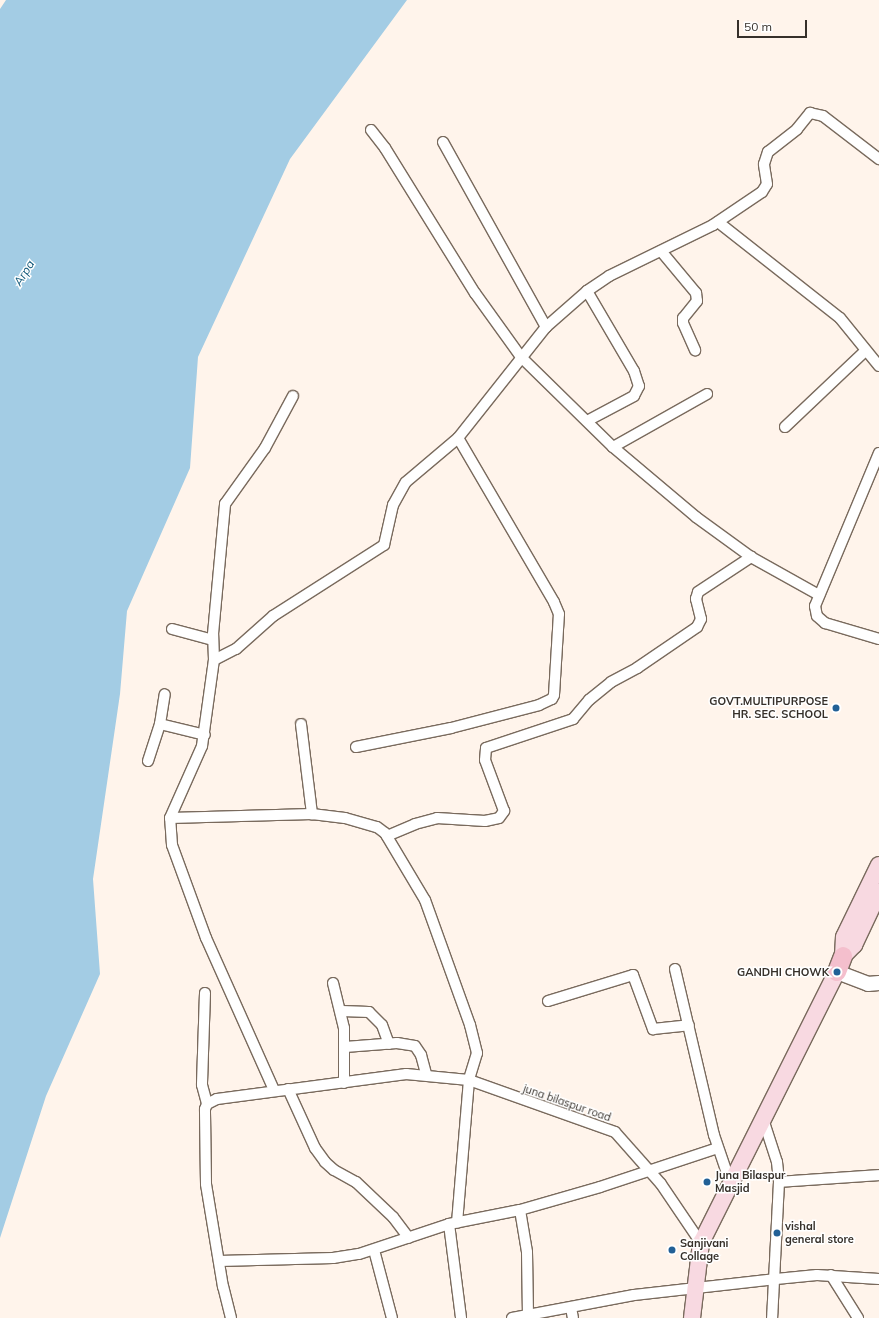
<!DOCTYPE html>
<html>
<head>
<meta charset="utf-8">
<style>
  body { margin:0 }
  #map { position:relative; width:879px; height:1318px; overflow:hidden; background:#fff4eb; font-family:Mulish,sans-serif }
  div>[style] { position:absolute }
  .water>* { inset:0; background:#a3cce4 }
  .roads { filter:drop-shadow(1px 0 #796a5d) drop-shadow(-1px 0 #796a5d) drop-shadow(0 1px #796a5d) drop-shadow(0 -1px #796a5d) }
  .street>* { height:10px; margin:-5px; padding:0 5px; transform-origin:5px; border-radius:5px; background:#fff }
  .secondary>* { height:14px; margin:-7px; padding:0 7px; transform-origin:7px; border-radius:7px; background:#fff }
  .primary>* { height:16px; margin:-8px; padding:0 8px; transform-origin:8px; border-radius:8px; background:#f8d9e1 }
  .highway>* { height:18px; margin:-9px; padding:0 9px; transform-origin:9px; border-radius:9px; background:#f4bfcd }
  .dots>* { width:11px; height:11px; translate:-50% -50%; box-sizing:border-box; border:2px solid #fff; border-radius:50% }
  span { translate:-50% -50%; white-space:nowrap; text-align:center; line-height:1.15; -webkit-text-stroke:3px #fff; paint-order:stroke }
  .poi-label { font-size:11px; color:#36302a; font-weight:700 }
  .right { translate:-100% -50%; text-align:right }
  .left { translate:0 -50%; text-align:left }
  .street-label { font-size:11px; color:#36302a }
  .water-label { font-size:12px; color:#12597a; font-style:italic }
  .scale { position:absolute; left:737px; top:20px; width:70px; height:18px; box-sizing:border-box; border:2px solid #36302a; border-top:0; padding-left:5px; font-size:12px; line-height:14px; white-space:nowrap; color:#36302a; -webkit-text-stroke:3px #fff; paint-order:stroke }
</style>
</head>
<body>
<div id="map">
  <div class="water">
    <div style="clip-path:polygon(6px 0,407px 0,290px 159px,198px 357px,190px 468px,127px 611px,120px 694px,93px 879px,100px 974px,46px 1096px,0 1238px,0 9px)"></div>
  </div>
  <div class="roads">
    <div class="street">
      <div style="left:371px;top:130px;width:23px;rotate:52deg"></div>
      <div style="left:385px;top:148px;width:171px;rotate:58.2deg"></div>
      <div style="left:475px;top:293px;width:79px;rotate:54.3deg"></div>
      <div style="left:521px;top:357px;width:129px;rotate:44.4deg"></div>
      <div style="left:613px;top:447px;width:109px;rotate:40.1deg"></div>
      <div style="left:696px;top:517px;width:68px;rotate:36deg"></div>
      <div style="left:751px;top:557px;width:78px;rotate:29.2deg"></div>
      <div style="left:443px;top:142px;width:212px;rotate:60.9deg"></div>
      <div style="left:718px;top:222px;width:155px;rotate:38.2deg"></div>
      <div style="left:840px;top:318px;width:62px;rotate:50.9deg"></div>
      <div style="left:661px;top:251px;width:55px;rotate:50.2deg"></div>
      <div style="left:696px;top:293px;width:8px;rotate:83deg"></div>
      <div style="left:697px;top:301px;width:22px;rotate:129deg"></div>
      <div style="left:683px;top:318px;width:5px;rotate:90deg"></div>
      <div style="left:683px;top:323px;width:30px;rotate:66deg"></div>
      <div style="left:587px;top:291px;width:93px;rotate:59.6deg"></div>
      <div style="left:634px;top:371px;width:16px;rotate:72deg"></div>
      <div style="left:639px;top:386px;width:11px;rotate:117deg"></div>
      <div style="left:634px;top:396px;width:53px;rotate:152deg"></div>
      <div style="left:785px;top:427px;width:110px;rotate:-43.5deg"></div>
      <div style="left:613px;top:447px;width:108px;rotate:-29.4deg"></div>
      <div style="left:879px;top:453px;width:166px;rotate:112.7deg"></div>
      <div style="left:815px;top:606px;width:10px;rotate:79deg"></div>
      <div style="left:817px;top:616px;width:11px;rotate:41deg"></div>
      <div style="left:825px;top:623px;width:56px;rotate:16.5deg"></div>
      <div style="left:172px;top:629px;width:42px;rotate:15deg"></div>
      <div style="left:214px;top:660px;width:26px;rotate:-92deg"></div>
      <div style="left:213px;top:634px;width:131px;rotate:-84.7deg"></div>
      <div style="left:225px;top:504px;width:69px;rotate:-54.5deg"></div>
      <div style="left:265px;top:448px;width:59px;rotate:-61.7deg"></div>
      <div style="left:160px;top:724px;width:46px;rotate:13.7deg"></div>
      <div style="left:301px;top:724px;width:91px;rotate:83deg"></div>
      <div style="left:356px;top:747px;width:97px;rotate:-11.3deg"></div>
      <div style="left:451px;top:728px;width:91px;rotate:-14.6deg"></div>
      <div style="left:539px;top:705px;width:14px;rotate:-25deg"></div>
      <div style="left:552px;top:699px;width:4px;rotate:-63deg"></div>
      <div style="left:554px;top:695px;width:81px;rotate:-86.5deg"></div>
      <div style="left:559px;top:614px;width:13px;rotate:-113deg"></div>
      <div style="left:554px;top:602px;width:190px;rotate:-120.3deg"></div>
      <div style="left:148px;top:761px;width:39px;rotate:-72deg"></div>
      <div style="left:160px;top:724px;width:30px;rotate:-81deg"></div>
      <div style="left:170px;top:818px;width:142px;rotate:-1.6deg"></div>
      <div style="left:312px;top:814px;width:33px;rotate:7deg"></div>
      <div style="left:345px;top:818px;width:33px;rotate:16deg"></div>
      <div style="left:377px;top:827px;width:10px;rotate:37deg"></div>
      <div style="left:385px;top:833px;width:78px;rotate:59.2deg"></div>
      <div style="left:425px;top:900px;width:133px;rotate:70.2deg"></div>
      <div style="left:470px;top:1025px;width:29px;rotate:76deg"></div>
      <div style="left:477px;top:1053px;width:28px;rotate:107deg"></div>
      <div style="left:469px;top:1080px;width:143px;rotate:94.8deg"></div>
      <div style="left:387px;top:836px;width:30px;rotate:-23deg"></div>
      <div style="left:415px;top:824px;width:23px;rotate:-15deg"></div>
      <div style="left:437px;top:818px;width:48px;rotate:3.6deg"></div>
      <div style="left:485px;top:821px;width:14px;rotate:-12deg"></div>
      <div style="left:499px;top:818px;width:9px;rotate:-54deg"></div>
      <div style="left:504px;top:811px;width:54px;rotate:-110.4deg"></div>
      <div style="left:485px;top:760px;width:12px;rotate:-85deg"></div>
      <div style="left:486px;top:748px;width:92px;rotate:-18.4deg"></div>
      <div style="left:573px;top:719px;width:25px;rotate:-50deg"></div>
      <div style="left:589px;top:700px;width:28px;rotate:-39deg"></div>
      <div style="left:611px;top:682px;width:30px;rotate:-28deg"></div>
      <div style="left:637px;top:668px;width:73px;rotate:-34.3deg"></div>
      <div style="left:697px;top:627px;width:9px;rotate:-63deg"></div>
      <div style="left:701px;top:619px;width:21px;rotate:-104deg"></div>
      <div style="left:696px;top:599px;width:7px;rotate:-74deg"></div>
      <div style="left:698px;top:592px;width:64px;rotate:-33.4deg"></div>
      <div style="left:675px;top:969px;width:171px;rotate:76.8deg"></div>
      <div style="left:714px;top:1135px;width:53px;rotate:71.2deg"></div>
      <div style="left:333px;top:983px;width:46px;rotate:76.3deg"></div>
      <div style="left:344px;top:1028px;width:55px;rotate:90deg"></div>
      <div style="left:205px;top:993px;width:92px;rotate:91.9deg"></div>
      <div style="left:202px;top:1085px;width:20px;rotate:75deg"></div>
      <div style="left:548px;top:1001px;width:89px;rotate:-17deg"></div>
      <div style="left:633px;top:975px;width:58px;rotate:69.7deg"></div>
      <div style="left:653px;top:1029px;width:36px;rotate:-6deg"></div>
      <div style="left:342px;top:1011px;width:27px;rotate:2deg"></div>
      <div style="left:369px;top:1012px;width:18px;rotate:45deg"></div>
      <div style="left:382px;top:1025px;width:20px;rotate:70deg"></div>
      <div style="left:345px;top:1047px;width:52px;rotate:-4.4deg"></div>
      <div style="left:397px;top:1043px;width:18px;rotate:9deg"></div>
      <div style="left:415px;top:1046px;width:11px;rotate:56deg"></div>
      <div style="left:421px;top:1055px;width:20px;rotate:75deg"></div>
      <div style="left:288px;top:1089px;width:65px;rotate:65.4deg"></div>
      <div style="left:315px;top:1148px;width:17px;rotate:54deg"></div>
      <div style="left:325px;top:1162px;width:12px;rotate:42deg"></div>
      <div style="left:334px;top:1170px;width:25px;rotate:29deg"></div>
      <div style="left:356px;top:1182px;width:51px;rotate:43.4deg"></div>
      <div style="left:393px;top:1217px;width:26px;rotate:53deg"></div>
      <div style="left:274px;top:1090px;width:167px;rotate:-114.1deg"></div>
      <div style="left:206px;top:938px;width:99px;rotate:-110.1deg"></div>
      <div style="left:172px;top:845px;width:27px;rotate:-94deg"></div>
      <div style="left:170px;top:818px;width:79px;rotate:-66deg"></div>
      <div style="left:202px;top:746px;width:87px;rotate:-82.1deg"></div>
      <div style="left:214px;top:660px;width:25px;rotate:-27deg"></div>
      <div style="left:236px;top:649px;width:50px;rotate:-41.7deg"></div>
      <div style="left:273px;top:616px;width:132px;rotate:-32.6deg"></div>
      <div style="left:384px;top:545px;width:41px;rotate:-77.3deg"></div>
      <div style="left:393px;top:505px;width:26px;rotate:-61deg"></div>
      <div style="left:406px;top:482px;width:68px;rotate:-40.2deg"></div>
      <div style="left:458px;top:438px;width:142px;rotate:-51.6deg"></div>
      <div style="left:546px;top:327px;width:55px;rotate:-41.3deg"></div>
      <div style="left:587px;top:291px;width:27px;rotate:-34deg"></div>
      <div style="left:609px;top:276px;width:116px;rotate:-26.1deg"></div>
      <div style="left:713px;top:225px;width:59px;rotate:-34deg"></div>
      <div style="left:762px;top:192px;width:9px;rotate:-58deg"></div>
      <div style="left:767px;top:184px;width:20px;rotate:-99deg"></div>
      <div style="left:764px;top:164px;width:13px;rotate:-72deg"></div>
      <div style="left:768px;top:152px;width:37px;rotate:-38deg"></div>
      <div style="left:797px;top:129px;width:21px;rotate:-51deg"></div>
      <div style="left:810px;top:113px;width:13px;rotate:13deg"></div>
      <div style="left:823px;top:116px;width:71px;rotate:37.5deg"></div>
      <div style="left:764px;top:1122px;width:42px;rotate:72deg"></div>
      <div style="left:777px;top:1162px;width:20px;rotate:84deg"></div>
      <div style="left:779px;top:1182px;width:136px;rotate:92.9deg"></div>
      <div style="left:779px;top:1182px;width:100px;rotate:-4deg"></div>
      <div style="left:520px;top:1210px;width:43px;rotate:80.5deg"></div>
      <div style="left:527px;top:1252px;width:66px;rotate:89.1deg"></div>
      <div style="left:449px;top:1224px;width:95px;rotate:82.7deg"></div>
      <div style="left:374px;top:1250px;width:70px;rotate:75.2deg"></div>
      <div style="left:219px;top:1261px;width:114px;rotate:-1.5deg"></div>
      <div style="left:333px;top:1258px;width:26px;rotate:-9deg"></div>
      <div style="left:359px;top:1254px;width:95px;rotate:-18.4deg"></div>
      <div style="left:449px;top:1224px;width:72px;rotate:-11.2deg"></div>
      <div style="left:520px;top:1210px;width:83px;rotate:-16deg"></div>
      <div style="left:600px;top:1187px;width:124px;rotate:-18.3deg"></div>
      <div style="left:831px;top:1275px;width:51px;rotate:57.9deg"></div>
      <div style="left:571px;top:1308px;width:10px;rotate:79deg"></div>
      <div style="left:231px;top:1318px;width:32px;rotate:-104deg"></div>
      <div style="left:223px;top:1287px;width:104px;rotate:-99.4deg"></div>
      <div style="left:206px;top:1184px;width:75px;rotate:-90.8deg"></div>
      <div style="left:205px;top:1109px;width:5px;rotate:-68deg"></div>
      <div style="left:207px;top:1104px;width:11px;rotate:-27deg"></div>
      <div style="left:217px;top:1099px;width:191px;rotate:-7.5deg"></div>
      <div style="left:406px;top:1074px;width:63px;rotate:5.4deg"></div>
      <div style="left:469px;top:1080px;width:155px;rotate:19.6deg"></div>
      <div style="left:615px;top:1132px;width:69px;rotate:48.5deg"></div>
      <div style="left:661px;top:1184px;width:71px;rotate:55.9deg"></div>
      <div style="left:512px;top:1318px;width:124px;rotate:-10.7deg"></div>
      <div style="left:634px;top:1295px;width:143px;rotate:-6.4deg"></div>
      <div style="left:776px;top:1279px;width:41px;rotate:-5.6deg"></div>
      <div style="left:817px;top:1275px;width:62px;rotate:3.7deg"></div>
    </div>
    <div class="secondary">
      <div style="left:837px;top:972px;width:33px;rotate:21deg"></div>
      <div style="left:868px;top:984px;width:11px;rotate:-5deg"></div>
    </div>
    <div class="primary">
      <div style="left:843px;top:956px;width:19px;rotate:-87deg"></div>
      <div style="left:844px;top:937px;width:80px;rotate:-64.1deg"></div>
      <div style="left:843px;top:956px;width:16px;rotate:-45deg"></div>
      <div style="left:854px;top:945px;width:59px;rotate:-64.7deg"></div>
      <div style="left:692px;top:1318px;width:76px;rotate:-83.2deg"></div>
      <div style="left:701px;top:1243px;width:303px;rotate:-63.4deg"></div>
    </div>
    <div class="highway">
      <div style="left:837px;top:972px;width:17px;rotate:-69deg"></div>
    </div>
  </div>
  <div class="dots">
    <div style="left:836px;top:708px;background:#226096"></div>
    <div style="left:837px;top:972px;background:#226096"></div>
    <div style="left:707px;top:1182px;background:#226096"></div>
    <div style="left:777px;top:1233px;background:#226096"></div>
    <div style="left:672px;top:1250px;background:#226096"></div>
  </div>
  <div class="poi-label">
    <span class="right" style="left:828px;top:708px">GOVT.MULTIPURPOSE<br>HR. SEC. SCHOOL</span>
    <span class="right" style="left:829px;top:972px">GANDHI CHOWK</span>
    <span class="left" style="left:715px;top:1182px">Juna Bilaspur<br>Masjid</span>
    <span class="left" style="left:785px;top:1233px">vishal<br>general store</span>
    <span class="left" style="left:680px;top:1250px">Sanjivani<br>Collage</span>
  </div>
  <div class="street-label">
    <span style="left:567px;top:1103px;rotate:19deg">juna bilaspur road</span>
  </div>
  <div class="water-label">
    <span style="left:24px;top:273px;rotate:-58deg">Arpa</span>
  </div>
  <div class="scale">50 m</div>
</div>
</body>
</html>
